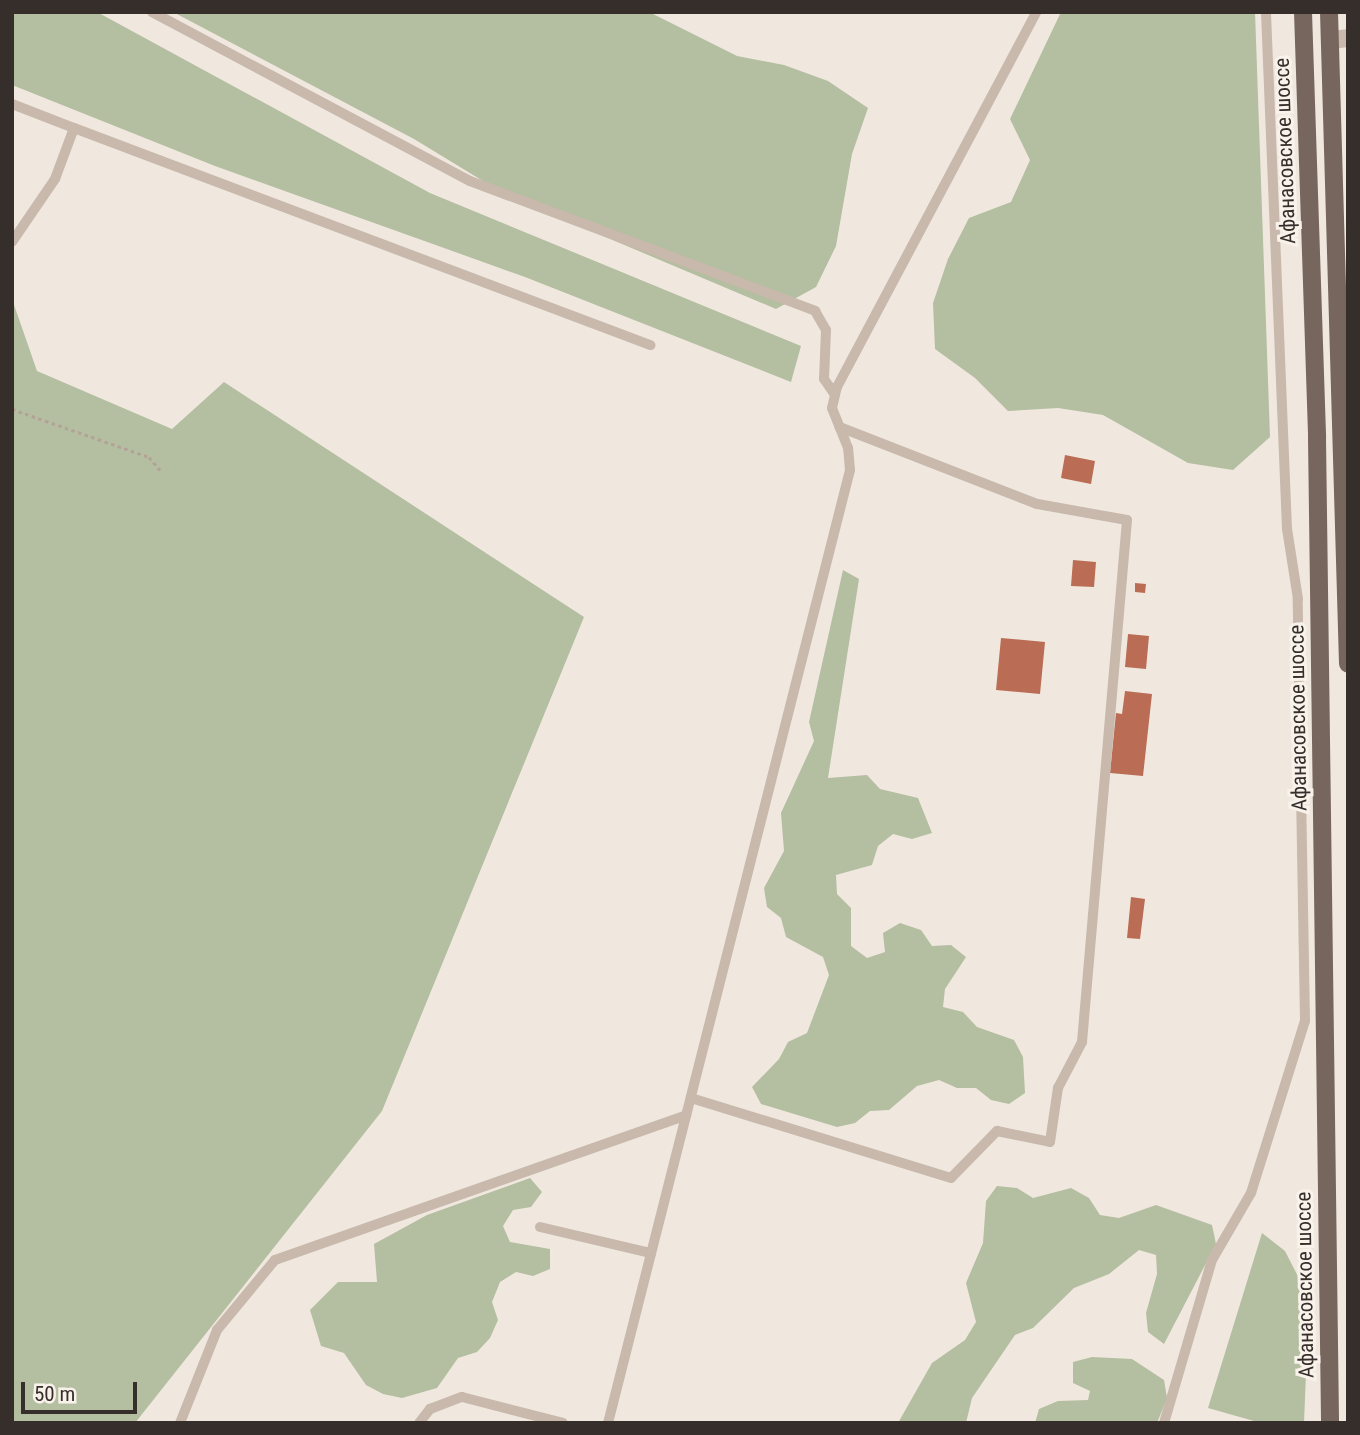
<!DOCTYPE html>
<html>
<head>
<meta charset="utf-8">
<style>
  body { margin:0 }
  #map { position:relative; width:1360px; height:1435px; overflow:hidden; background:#f0e8df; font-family:"Roboto Condensed",sans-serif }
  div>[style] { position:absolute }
  .green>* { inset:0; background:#b4bea0 }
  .building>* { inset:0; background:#ba6d54 }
  .path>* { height:2.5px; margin-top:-1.25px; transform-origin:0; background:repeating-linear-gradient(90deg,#b3a396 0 3.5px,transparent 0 7px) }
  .service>* { height:10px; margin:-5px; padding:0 5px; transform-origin:5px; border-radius:5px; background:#c8b9ac }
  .minor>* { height:18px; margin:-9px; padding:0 9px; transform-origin:9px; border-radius:9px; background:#c8b9ac }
  .primary>* { height:18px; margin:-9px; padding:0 9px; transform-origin:9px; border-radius:9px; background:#77665d }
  span { translate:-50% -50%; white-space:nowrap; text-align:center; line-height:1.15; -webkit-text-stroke:6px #f8f2eb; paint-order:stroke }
  .street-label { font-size:21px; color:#362e2a }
  .frame { position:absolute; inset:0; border:14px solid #362e2a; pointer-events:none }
  .scale { position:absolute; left:21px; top:1382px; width:116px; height:32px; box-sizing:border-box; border:4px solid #362e2a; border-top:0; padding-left:9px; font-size:21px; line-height:24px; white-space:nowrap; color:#362e2a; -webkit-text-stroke:5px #f8f2eb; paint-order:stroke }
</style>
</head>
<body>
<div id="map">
  <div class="green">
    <div style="clip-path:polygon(12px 12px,97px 12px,430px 193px,801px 346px,791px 382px,525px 277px,215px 166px,12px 85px)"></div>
    <div style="clip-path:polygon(173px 12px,649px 12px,737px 56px,784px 65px,828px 81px,868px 108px,852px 154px,836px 246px,816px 287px,776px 309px,506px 195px,414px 139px)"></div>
    <div style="clip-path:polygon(1061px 12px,1255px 12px,1270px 437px,1233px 470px,1188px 463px,1103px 415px,1058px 408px,1008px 411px,975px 378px,935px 349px,933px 303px,948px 259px,969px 218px,1011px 202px,1030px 160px,1010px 119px)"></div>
    <div style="clip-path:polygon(12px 299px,37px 371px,172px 429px,224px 382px,584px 617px,382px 1111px,135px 1423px,12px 1423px)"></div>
    <div style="clip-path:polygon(843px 570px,859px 579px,828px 778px,867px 775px,880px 789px,918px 798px,932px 833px,912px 839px,893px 834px,878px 846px,872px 865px,836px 875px,837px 894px,851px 908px,851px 946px,867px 958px,885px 952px,883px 933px,900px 923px,921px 930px,932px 946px,951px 945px,966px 957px,945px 989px,943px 1007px,963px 1012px,977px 1027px,1014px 1040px,1023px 1057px,1025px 1093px,1009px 1104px,991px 1100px,976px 1088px,957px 1088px,939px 1080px,917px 1086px,889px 1110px,870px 1111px,855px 1123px,837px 1127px,761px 1104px,752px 1087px,779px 1059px,788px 1042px,807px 1033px,829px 975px,823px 957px,786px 937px,781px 918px,767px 907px,764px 888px,784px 851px,781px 813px,814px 741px,809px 722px)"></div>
    <div style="clip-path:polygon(530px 1178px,542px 1192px,531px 1207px,513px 1210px,503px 1226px,510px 1242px,550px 1249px,550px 1269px,533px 1276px,516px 1272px,500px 1282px,492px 1302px,498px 1320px,490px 1338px,477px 1352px,458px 1358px,437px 1388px,402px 1398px,383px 1394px,366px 1385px,344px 1353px,321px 1346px,310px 1310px,338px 1282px,377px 1282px,374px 1244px,427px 1215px)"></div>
    <div style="clip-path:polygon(997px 1186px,1017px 1188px,1033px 1198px,1071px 1188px,1089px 1198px,1100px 1215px,1119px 1218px,1156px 1205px,1212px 1225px,1216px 1244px,1164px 1344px,1148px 1332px,1146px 1313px,1157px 1274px,1156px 1255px,1139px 1250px,1109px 1274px,1074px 1288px,1033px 1328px,1015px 1335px,972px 1398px,966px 1423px,898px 1423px,932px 1363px,965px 1340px,976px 1322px,966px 1283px,983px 1243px,986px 1201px)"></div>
    <div style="clip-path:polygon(1262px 1233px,1285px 1251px,1309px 1298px,1304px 1423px,1261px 1423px,1208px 1408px)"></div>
    <div style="clip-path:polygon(1092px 1357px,1132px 1359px,1164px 1380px,1167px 1398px,1157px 1423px,1035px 1423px,1039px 1409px,1058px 1401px,1088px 1400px,1090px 1391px,1073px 1383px,1073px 1362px)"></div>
  </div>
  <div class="building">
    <div style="clip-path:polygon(1065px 455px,1095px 461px,1091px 484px,1061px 478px)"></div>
    <div style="clip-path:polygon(1073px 560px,1096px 562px,1094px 587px,1071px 586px)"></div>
    <div style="clip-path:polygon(1135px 583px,1146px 584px,1145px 593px,1135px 592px)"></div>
    <div style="clip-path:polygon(1128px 634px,1149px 636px,1146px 669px,1125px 667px)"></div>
    <div style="clip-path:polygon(1001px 638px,1045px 642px,1040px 694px,996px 690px)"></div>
    <div style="clip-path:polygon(1125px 691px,1152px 694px,1143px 776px,1110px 773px,1116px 713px,1122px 714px)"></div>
    <div style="clip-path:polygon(1131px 897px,1145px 899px,1140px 939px,1127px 938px)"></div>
  </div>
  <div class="path">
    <div style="left:12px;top:409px;width:145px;rotate:19.3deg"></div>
    <div style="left:149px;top:457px;width:18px;rotate:49deg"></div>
  </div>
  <div class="service">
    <div style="left:152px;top:12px;width:360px;rotate:28deg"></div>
    <div style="left:470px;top:181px;width:369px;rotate:20.6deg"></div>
    <div style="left:815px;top:311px;width:22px;rotate:60deg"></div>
    <div style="left:826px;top:330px;width:49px;rotate:92.3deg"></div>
    <div style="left:824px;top:379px;width:19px;rotate:55deg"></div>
    <div style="left:12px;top:104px;width:66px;rotate:21.2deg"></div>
    <div style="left:74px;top:128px;width:54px;rotate:110.4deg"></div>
    <div style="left:55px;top:179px;width:76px;rotate:124.3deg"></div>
    <div style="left:74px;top:128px;width:616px;rotate:20.64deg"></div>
    <div style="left:691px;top:1098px;width:272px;rotate:17.1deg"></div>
    <div style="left:951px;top:1178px;width:66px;rotate:-45.6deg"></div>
    <div style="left:997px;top:1131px;width:54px;rotate:11.7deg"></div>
    <div style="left:1050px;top:1142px;width:55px;rotate:-81.6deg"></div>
    <div style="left:1058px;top:1088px;width:52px;rotate:-62.4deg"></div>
    <div style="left:1082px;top:1042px;width:524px;rotate:-85.07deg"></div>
    <div style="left:1127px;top:520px;width:91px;rotate:-169.9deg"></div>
    <div style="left:1037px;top:504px;width:212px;rotate:-158.7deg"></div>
    <div style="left:540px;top:1227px;width:114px;rotate:13.2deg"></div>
    <div style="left:180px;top:1423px;width:100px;rotate:-68.3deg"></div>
    <div style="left:217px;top:1330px;width:91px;rotate:-50.4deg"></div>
    <div style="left:275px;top:1260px;width:436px;rotate:-19.4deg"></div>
    <div style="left:419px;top:1423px;width:18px;rotate:-52deg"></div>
    <div style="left:430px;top:1409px;width:34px;rotate:-21deg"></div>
    <div style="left:462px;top:1397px;width:104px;rotate:14.4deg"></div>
    <div style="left:608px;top:1423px;width:983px;rotate:-75.75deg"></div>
    <div style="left:850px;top:470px;width:22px;rotate:-95deg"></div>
    <div style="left:848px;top:448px;width:43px;rotate:-111.8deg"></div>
    <div style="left:832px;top:408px;width:22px;rotate:-77deg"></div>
    <div style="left:837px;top:387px;width:425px;rotate:-62deg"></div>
    <div style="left:1164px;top:1423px;width:170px;rotate:-73.6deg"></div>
    <div style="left:1212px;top:1260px;width:78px;rotate:-59.8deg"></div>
    <div style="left:1251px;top:1193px;width:180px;rotate:-72.6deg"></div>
    <div style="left:1305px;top:1021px;width:422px;rotate:-91deg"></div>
    <div style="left:1298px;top:599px;width:71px;rotate:-98.9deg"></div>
    <div style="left:1287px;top:529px;width:517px;rotate:-92.33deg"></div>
  </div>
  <div class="minor">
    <div style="left:1330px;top:40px;width:18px;rotate:-6deg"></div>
  </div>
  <div class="primary">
    <div style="left:1303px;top:12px;width:426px;rotate:88.1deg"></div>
    <div style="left:1317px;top:438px;width:985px;rotate:89.24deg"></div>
    <div style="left:1329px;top:12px;width:652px;rotate:88.33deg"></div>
  </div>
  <div class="street-label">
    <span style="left:1285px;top:151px;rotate:-92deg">Афанасовское шоссе</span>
    <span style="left:1298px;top:718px;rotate:-91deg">Афанасовское шоссе</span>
    <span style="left:1305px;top:1285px;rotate:-91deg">Афанасовское шоссе</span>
  </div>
  <div class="frame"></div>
  <div class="scale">50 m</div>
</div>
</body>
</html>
